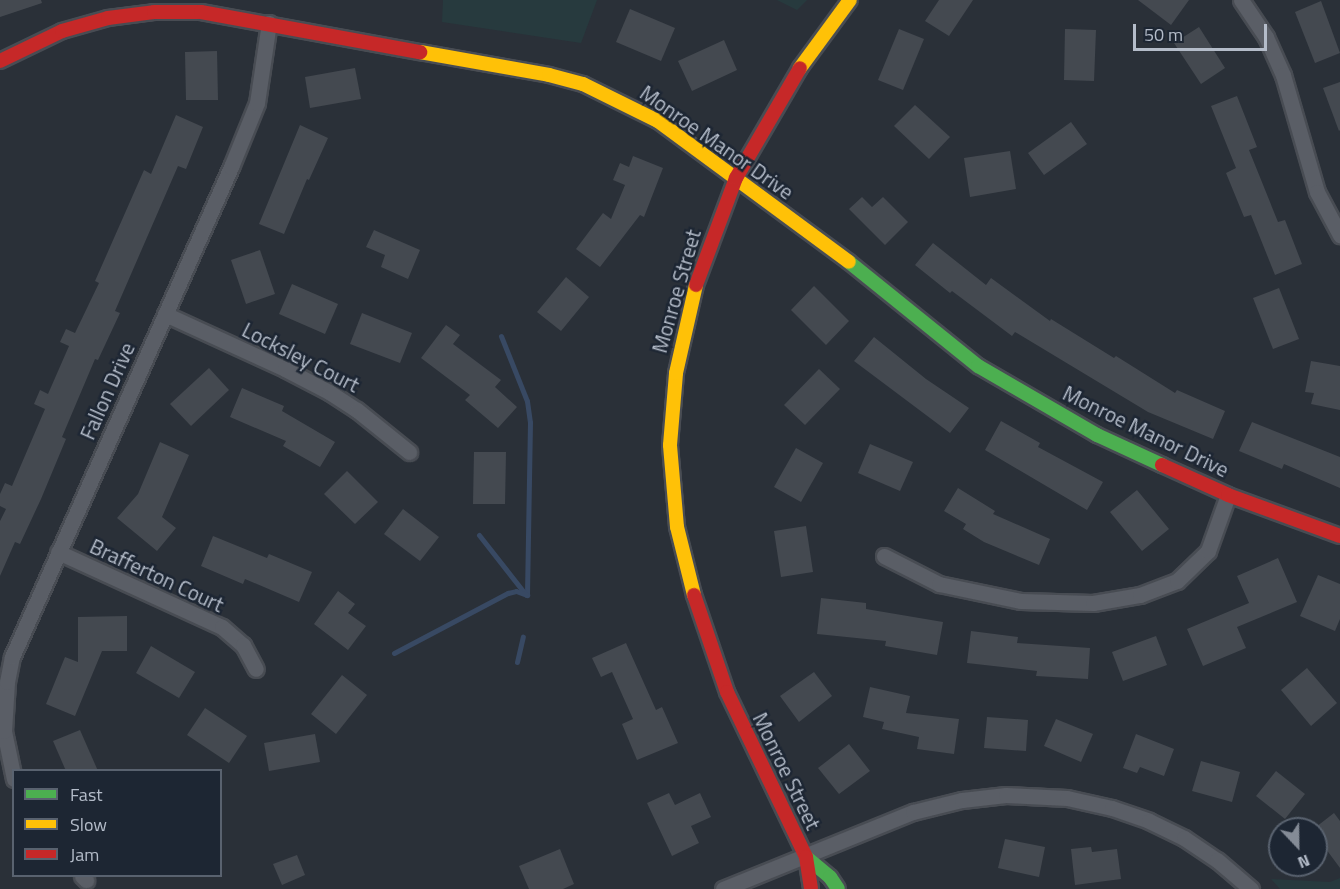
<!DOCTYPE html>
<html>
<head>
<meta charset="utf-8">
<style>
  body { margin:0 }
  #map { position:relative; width:1340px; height:889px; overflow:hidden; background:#2a3038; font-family:"Titillium Web",sans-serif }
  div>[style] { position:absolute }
  .green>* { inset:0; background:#273a3e }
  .stream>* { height:5px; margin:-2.5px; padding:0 2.5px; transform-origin:2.5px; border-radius:2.5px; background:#384963 }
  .building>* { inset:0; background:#444950 }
  .roads { filter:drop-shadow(2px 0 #484c53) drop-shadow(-2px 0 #484c53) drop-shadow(0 2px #484c53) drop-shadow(0 -2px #484c53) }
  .street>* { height:15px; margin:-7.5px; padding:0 7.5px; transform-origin:7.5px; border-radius:7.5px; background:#5a5e66 }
  .fast>* { height:14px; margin:-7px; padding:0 7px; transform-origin:7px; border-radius:7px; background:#4caf50 }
  .slow>* { height:14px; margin:-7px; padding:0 7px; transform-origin:7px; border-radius:7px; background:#ffc107 }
  .jam>* { height:14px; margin:-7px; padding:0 7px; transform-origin:7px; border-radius:7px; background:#c62828 }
  span { translate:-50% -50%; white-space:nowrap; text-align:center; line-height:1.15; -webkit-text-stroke:5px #1d2633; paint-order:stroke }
  .street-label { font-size:21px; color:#b4bcc9 }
  .legend { position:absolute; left:12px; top:769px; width:210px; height:108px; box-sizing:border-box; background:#1d2633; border:2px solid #59626f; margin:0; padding:8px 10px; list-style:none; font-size:18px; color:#b4bcc9 }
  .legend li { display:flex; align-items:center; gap:12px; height:30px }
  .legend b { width:30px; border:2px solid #59626f }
  .north { position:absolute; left:1268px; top:817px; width:60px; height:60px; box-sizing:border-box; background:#1d2633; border:2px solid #59626f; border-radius:50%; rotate:158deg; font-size:16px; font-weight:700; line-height:24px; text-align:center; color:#b4bcc9 }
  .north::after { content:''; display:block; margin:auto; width:21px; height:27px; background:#848b96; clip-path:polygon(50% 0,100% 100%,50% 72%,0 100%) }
  .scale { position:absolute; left:1133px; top:24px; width:134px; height:27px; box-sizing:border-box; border:3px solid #b4bcc9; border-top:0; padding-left:8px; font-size:18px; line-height:21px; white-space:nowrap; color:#b4bcc9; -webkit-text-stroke:4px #1d2633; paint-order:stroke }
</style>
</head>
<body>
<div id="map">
  <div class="green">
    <div style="clip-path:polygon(443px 0,597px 0,581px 43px,442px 22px)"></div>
    <div style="clip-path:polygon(777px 0,807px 0,797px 10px)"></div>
    <div style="clip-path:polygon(1340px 878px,1340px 889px,1280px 889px,1271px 879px,1330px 882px)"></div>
  </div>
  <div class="stream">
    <div style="left:501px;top:336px;width:70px;rotate:68.2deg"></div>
    <div style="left:527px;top:401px;width:21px;rotate:82deg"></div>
    <div style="left:530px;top:422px;width:173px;rotate:91deg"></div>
    <div style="left:479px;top:535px;width:76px;rotate:51.9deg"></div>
    <div style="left:394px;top:653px;width:129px;rotate:-27.8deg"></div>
    <div style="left:508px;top:593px;width:8px;rotate:-14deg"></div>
    <div style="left:516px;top:591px;width:12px;rotate:20deg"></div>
    <div style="left:517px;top:662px;width:26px;rotate:-77deg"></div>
  </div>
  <div class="building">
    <div style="clip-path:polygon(0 0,41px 0,42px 3px,0 17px)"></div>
    <div style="clip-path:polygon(939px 0,973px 0,949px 36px,925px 21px)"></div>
    <div style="clip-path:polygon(1138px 0,1189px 0,1171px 25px)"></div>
    <div style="clip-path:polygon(1321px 1px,1340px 53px,1315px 63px,1295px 12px)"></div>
    <div style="clip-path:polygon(630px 9px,675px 28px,661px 61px,616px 42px)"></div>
    <div style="clip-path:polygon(1199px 27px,1225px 68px,1201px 84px,1174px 43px)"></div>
    <div style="clip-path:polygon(899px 29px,924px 39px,903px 90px,878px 80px)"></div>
    <div style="clip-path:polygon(1065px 29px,1096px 30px,1094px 81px,1064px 80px)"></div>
    <div style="clip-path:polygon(724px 40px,737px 70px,692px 91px,678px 61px)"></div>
    <div style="clip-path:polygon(217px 51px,218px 100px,186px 100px,185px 52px)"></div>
    <div style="clip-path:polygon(355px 68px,361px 99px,310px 108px,305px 77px)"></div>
    <div style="clip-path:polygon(1340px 82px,1340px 130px,1339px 131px,1323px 88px)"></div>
    <div style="clip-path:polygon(1237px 96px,1257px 147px,1249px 150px,1278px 222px,1285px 220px,1302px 264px,1275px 275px,1251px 215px,1244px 217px,1226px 173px,1236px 168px,1211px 106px)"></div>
    <div style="clip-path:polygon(915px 105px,950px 137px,929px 159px,894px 126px)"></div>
    <div style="clip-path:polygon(176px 115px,203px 127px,186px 169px,178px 166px,115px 311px,120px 313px,98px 360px,95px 359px,62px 437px,66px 439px,41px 499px,20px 544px,15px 542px,0 576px,0 521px,6px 509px,0 506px,0 494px,5px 483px,12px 486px,45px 409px,34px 404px,40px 390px,48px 394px,69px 346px,60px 342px,66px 329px,75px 333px,99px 283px,95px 281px,144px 170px,151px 174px)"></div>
    <div style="clip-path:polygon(1071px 122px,1087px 144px,1044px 175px,1028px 153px)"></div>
    <div style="clip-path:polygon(300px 125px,328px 138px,309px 180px,307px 179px,284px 234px,259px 224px)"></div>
    <div style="clip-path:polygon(1010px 151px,1016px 189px,970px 197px,964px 158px)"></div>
    <div style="clip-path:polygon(633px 156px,663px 168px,644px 217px,640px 215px,600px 267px,576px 249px,603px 213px,611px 219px,625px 185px,613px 180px,620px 163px,629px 167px)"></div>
    <div style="clip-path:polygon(862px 197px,872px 207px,883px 197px,908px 222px,885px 245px,849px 209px)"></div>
    <div style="clip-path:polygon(374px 230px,420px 250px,408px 279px,381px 267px,385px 255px,366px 247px)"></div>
    <div style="clip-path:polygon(933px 243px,986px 285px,991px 278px,1050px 321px,1051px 319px,1114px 358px,1116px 356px,1175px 393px,1177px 390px,1225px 411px,1213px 439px,1148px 412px,1015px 332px,1012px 336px,952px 291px,950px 293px,915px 265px)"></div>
    <div style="clip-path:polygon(260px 250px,275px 294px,246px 304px,231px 260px)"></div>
    <div style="clip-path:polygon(566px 277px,589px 297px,561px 331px,537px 312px)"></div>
    <div style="clip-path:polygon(292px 284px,338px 304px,325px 334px,279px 314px)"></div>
    <div style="clip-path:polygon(814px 286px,849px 321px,826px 345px,791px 310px)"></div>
    <div style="clip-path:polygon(1279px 288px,1299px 339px,1273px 349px,1253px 298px)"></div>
    <div style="clip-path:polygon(362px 313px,412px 333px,400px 363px,350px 344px)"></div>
    <div style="clip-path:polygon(446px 325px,460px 335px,453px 344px,501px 380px,495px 387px,517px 407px,498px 428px,465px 400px,470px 395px,421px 358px)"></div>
    <div style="clip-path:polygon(874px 337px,926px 379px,969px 408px,950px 433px,854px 361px)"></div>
    <div style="clip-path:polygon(1311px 361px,1340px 366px,1340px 410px,1311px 404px,1314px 393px,1305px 392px)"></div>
    <div style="clip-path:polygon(209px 368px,229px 390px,191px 426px,170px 404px)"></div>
    <div style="clip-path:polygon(819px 369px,840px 389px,805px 425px,784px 405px)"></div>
    <div style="clip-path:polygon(242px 388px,284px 406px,282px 411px,335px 442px,320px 467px,283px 446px,286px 441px,230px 417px)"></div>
    <div style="clip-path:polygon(1001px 421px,1040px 443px,1038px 447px,1103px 482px,1087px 510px,985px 450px)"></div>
    <div style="clip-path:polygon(1252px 422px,1340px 457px,1340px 488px,1284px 464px,1282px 469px,1239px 451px)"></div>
    <div style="clip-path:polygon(160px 442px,189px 455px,162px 517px,176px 528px,157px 551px,117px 518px,138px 494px)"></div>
    <div style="clip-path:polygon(870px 444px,913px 462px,900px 491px,858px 473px)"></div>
    <div style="clip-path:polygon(796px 448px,823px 463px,801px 502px,774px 487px)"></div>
    <div style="clip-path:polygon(474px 452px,506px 452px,505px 504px,473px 504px)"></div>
    <div style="clip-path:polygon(347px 471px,378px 502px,355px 524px,324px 494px)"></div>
    <div style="clip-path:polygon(958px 488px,995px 511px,993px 514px,1050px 539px,1039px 565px,984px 542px,963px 529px,966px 524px,944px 511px)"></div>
    <div style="clip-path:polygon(1137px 490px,1169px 529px,1142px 551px,1110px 512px)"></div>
    <div style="clip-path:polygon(403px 509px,439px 537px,420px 561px,384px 534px)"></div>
    <div style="clip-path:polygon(806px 526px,813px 572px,781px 577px,774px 531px)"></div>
    <div style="clip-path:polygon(213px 536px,267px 558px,269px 554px,312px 572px,299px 602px,245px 579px,243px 584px,201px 566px)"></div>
    <div style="clip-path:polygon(1278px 558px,1297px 602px,1237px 627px,1246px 648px,1203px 666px,1187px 629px,1249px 603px,1237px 576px)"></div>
    <div style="clip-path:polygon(1318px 575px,1340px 584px,1340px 619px,1335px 631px,1300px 616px)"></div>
    <div style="clip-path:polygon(338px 591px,355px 604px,348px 613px,366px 626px,348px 650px,314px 624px)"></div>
    <div style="clip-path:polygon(821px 598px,866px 603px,866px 609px,943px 622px,937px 655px,885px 646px,886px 641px,817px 634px)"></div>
    <div style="clip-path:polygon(127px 616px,127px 651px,102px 651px,75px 716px,46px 704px,65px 657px,78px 662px,78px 617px)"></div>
    <div style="clip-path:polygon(971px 631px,1018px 637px,1017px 643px,1090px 648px,1088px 679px,1036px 676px,1037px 671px,967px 663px)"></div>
    <div style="clip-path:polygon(1156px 636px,1167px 665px,1123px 681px,1112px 652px)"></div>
    <div style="clip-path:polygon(626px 643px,656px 710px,662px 707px,678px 743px,637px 760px,622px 724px,633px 719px,612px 672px,601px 677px,592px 658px)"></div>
    <div style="clip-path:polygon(151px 646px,195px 672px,179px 698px,136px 673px)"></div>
    <div style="clip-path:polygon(1307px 668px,1337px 703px,1311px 726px,1281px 690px)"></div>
    <div style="clip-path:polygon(814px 672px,832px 696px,799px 722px,780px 696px)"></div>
    <div style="clip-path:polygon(342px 675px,367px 695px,336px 734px,311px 714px)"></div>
    <div style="clip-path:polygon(870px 687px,910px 696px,906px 713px,959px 719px,954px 754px,917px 749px,919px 737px,882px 729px,884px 722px,863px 717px)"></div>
    <div style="clip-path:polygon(205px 708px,247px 736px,229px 763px,187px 735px)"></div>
    <div style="clip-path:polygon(987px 717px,1028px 720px,1026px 751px,984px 748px)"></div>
    <div style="clip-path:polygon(1056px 719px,1093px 734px,1081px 762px,1044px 746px)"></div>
    <div style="clip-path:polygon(80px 730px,98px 771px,66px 771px,53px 741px)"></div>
    <div style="clip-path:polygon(315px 734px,320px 762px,269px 771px,264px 743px)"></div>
    <div style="clip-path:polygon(1136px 734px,1174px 749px,1164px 776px,1140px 767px,1137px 773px,1123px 768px)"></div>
    <div style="clip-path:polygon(849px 744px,870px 771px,839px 794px,818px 768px)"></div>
    <div style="clip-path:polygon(1201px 761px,1240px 772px,1232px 802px,1192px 791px)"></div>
    <div style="clip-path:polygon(1276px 771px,1305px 794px,1285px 819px,1256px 796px)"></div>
    <div style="clip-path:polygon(669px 793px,675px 805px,700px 793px,711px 817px,691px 826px,699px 843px,672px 856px,647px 803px)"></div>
    <div style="clip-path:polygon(1334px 813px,1340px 821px,1340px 868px,1323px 845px,1316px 850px,1316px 827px)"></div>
    <div style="clip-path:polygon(1005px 839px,1045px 847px,1039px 877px,998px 868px)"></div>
    <div style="clip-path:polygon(1091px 847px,1092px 852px,1117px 849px,1121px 879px,1075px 885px,1071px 849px)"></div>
    <div style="clip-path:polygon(560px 849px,574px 884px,563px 889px,529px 889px,519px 866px)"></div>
    <div style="clip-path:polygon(297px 855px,305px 875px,282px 885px,273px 864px)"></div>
  </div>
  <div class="roads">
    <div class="street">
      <div style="left:1241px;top:0;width:45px;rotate:56deg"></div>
      <div style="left:1266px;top:37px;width:42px;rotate:65.9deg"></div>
      <div style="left:1283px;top:75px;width:122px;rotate:73.8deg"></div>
      <div style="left:1317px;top:192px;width:49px;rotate:61.9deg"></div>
      <div style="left:165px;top:314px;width:132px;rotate:24.6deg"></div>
      <div style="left:285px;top:369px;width:50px;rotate:27.6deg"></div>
      <div style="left:329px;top:392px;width:33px;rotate:33deg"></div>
      <div style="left:357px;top:410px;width:67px;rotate:38.9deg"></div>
      <div style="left:58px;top:552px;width:180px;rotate:24.6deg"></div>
      <div style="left:222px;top:627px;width:28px;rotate:41deg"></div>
      <div style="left:243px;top:645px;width:27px;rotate:62deg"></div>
      <div style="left:884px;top:556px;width:62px;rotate:27deg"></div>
      <div style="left:939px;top:584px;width:84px;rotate:11.7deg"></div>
      <div style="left:1021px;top:601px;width:72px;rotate:1.6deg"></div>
      <div style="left:1093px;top:603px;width:48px;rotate:-9.7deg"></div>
      <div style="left:1140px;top:595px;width:40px;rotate:-21deg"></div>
      <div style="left:1177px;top:581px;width:43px;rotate:-44.1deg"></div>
      <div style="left:1208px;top:551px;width:59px;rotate:-70.3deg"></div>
      <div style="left:14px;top:779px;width:49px;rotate:-101.8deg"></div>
      <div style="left:4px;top:731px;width:49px;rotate:-86.5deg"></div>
      <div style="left:7px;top:682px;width:25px;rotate:-79deg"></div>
      <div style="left:12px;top:657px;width:537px;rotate:-65.92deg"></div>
      <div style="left:231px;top:167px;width:69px;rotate:-67.9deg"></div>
      <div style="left:257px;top:103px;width:81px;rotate:-81.5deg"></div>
      <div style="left:82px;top:876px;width:6px;rotate:45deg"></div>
      <div style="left:723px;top:889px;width:205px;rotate:-22.1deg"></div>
      <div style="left:913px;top:812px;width:50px;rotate:-13.8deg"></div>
      <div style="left:962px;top:800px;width:44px;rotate:-6.5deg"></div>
      <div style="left:1006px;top:795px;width:61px;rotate:2.8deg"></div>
      <div style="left:1067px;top:798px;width:46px;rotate:12.5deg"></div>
      <div style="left:1112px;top:808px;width:39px;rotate:19deg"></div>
      <div style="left:1149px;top:821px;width:39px;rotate:26deg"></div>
      <div style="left:1184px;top:838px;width:40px;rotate:34deg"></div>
      <div style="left:1217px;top:860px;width:45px;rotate:40.5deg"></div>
    </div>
    <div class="fast">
      <div style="left:849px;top:262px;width:166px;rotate:38.9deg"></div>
      <div style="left:978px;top:366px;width:138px;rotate:30.1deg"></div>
      <div style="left:1097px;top:435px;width:72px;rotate:24.8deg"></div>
      <div style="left:806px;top:857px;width:31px;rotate:40deg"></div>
      <div style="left:830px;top:877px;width:14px;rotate:56deg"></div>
    </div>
    <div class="slow">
      <div style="left:420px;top:52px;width:131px;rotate:10.1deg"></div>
      <div style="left:549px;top:75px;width:35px;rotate:15deg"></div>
      <div style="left:583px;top:84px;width:84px;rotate:26.3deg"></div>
      <div style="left:658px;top:121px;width:237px;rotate:36.4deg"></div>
      <div style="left:800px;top:68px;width:84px;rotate:-53.7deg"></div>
      <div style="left:694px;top:595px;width:70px;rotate:-104deg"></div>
      <div style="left:677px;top:527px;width:82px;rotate:-94.9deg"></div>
      <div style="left:670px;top:445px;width:72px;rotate:-85.2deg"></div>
      <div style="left:676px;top:373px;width:90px;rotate:-77.2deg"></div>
    </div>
    <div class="jam">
      <div style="left:0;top:61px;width:69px;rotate:-25.8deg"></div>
      <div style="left:62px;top:31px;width:48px;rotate:-15.8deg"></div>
      <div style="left:108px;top:18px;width:46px;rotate:-7.4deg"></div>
      <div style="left:154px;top:12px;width:47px"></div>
      <div style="left:201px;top:12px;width:223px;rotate:10.4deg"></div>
      <div style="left:696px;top:285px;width:114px;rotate:-69.5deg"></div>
      <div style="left:736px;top:178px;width:127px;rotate:-59.8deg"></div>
      <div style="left:1162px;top:465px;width:72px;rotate:24.4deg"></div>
      <div style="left:1228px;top:495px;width:119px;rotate:20.1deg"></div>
      <div style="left:694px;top:595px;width:102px;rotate:71.2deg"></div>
      <div style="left:727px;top:692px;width:183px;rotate:64.4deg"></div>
      <div style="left:806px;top:857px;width:32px;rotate:81deg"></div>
    </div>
  </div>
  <div class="street-label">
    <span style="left:717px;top:142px;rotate:35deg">Monroe Manor Drive</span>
    <span style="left:676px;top:291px;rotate:-74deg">Monroe Street</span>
    <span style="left:301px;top:357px;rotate:27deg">Locksley Court</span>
    <span style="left:107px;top:391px;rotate:-66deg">Fallon Drive</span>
    <span style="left:1146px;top:431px;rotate:26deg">Monroe Manor Drive</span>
    <span style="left:157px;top:575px;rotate:25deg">Brafferton Court</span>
    <span style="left:787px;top:771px;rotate:64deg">Monroe Street</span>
  </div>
  <ul class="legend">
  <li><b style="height:8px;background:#4caf50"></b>Fast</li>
  <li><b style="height:8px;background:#ffc107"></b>Slow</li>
  <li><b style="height:8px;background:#c62828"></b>Jam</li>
  </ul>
  <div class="north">N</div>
  <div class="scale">50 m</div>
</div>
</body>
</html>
